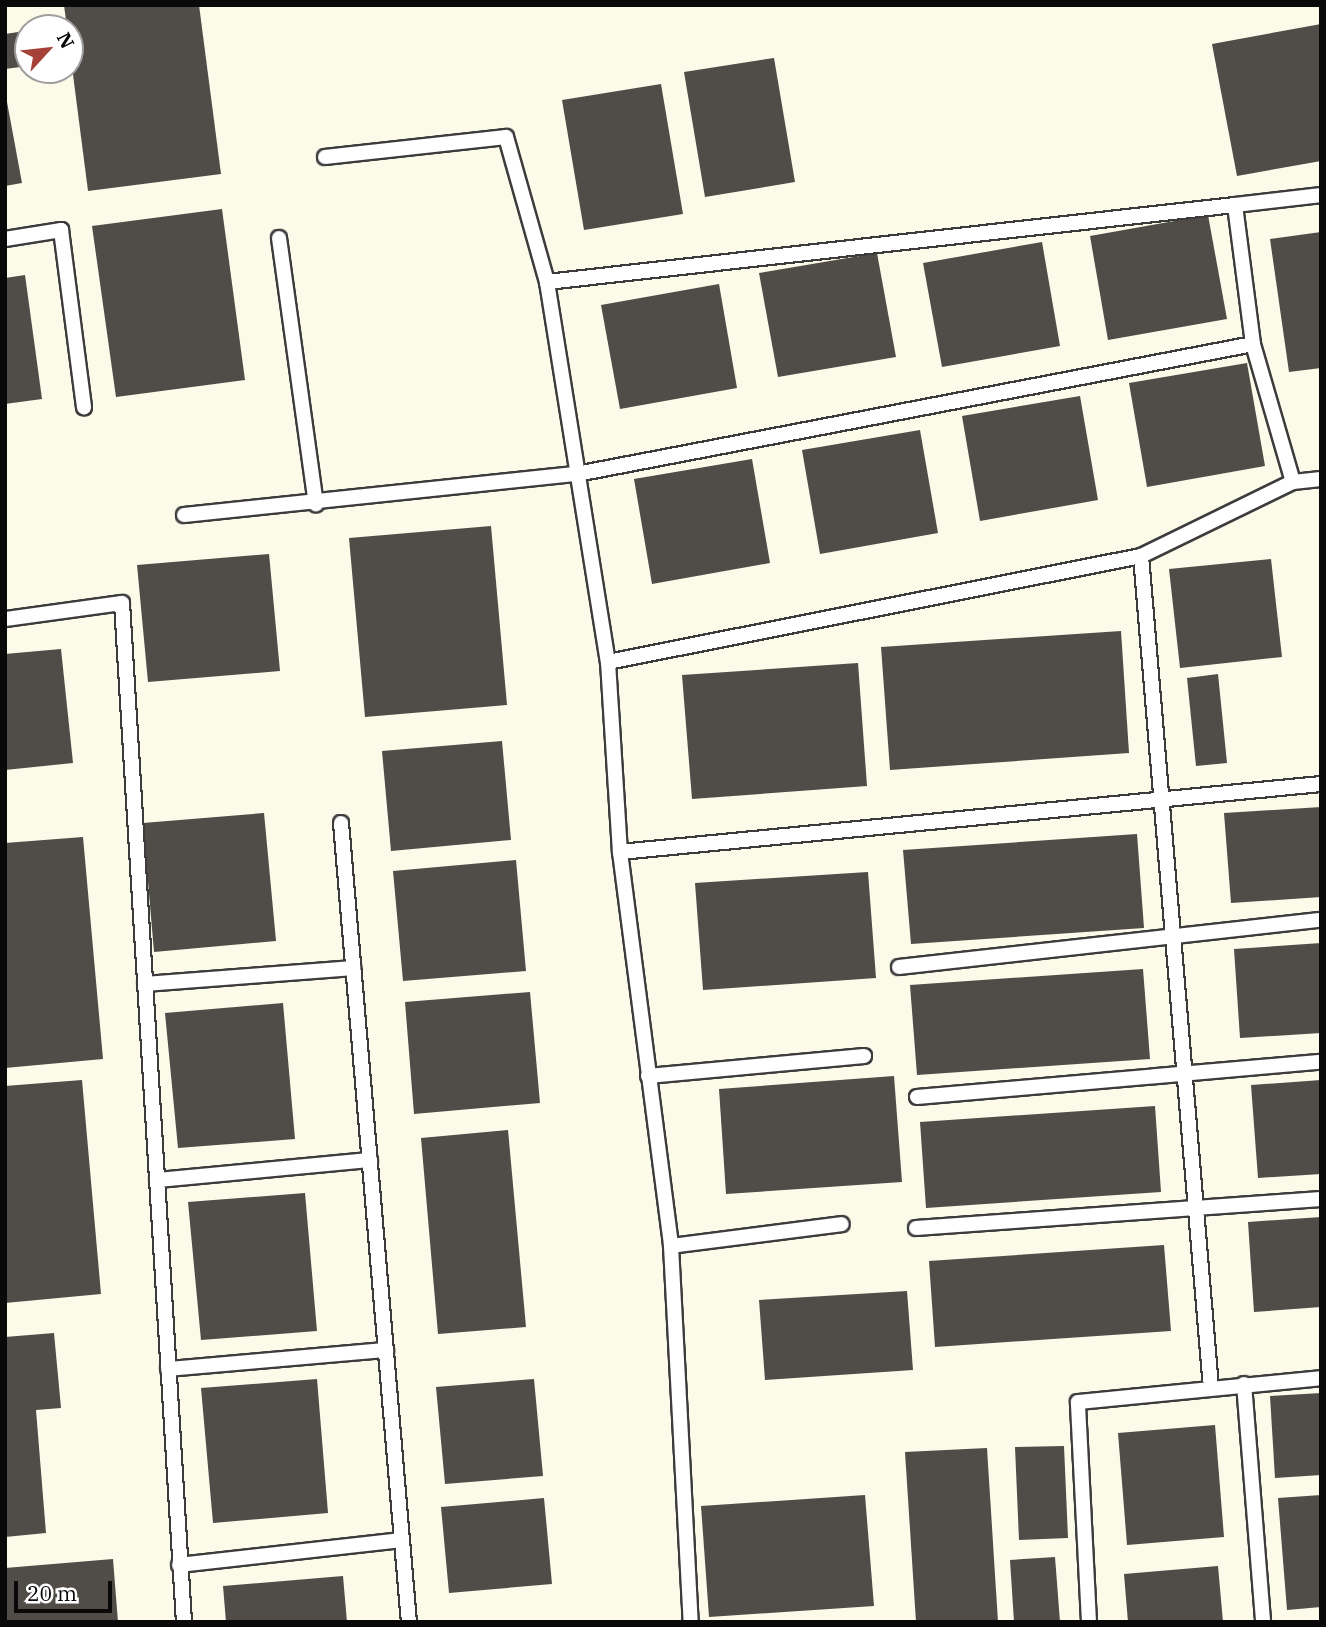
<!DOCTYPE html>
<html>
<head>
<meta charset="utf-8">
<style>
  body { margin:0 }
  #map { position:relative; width:1326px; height:1627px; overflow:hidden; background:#fcfbe9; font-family:"IBM Plex Serif",serif }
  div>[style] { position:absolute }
  .building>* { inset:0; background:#504c48 }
  .roads { filter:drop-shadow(2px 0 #3c3c3c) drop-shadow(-2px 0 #3c3c3c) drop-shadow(0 2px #3c3c3c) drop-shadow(0 -2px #3c3c3c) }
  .lane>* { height:14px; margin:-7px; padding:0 7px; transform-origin:7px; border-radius:7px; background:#fff }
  span { translate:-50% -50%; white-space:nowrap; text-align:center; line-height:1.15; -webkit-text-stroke:7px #fff; paint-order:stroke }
  .frame { position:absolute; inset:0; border:7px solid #090909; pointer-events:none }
  .north { position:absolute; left:14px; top:14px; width:70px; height:70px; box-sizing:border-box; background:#fff; border:2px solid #9d9d9d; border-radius:50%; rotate:63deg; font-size:19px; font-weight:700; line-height:28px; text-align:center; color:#090909 }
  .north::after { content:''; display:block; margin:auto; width:24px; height:32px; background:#a54136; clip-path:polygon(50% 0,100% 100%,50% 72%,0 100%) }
  .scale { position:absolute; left:14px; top:1581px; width:98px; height:32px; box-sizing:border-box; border:4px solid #090909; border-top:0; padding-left:9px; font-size:21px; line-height:24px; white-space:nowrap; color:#090909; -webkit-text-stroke:5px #fff; paint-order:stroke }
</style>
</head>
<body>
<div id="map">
  <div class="building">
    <div style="clip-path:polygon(64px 5px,199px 5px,221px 174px,88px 191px)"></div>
    <div style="clip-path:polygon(1321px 24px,1321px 161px,1237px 176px,1212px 44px)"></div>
    <div style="clip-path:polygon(25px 31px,28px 66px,5px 69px,5px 34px)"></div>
    <div style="clip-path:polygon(774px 58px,795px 182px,705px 197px,684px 72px)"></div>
    <div style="clip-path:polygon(661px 84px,683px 214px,584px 230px,562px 100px)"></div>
    <div style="clip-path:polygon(5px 91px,22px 183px,5px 186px)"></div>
    <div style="clip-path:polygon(222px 209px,245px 380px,116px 397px,92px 226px)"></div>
    <div style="clip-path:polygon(1208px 215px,1227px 319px,1108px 340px,1090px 236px)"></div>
    <div style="clip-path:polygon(1321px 232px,1321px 368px,1289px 372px,1270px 239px)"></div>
    <div style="clip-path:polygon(1042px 242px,1060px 346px,942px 367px,923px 263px)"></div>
    <div style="clip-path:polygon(877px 253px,896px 357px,778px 377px,759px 273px)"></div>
    <div style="clip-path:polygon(25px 275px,42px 399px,5px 404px,5px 278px)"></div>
    <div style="clip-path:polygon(719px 284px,737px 388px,620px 409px,601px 305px)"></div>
    <div style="clip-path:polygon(1247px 363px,1265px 466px,1147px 487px,1129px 383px)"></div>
    <div style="clip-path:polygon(1080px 396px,1098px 500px,980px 521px,962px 416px)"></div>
    <div style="clip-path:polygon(920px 430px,938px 533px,820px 554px,802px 450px)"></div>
    <div style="clip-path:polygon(752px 459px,770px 563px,652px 584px,634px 479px)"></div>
    <div style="clip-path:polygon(491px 526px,507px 705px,365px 717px,349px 538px)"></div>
    <div style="clip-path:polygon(269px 554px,280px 671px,148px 682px,137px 565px)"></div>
    <div style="clip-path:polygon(1271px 559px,1282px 657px,1180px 668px,1169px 569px)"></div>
    <div style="clip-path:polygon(1121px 631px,1129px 753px,890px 770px,881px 647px)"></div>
    <div style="clip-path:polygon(61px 649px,73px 763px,5px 770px,5px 654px)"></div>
    <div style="clip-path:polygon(858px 663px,867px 786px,692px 799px,682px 675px)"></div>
    <div style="clip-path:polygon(1218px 674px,1227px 763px,1196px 766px,1187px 678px)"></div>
    <div style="clip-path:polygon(502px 741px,511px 840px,391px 851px,382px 751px)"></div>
    <div style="clip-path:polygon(1321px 807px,1321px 897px,1231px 903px,1224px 813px)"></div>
    <div style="clip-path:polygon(264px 813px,276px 941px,154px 952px,143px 823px)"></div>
    <div style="clip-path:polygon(1137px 834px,1144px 928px,911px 944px,903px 850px)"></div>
    <div style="clip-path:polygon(83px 837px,103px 1059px,5px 1068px,5px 843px)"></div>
    <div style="clip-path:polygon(516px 860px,526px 971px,403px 981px,393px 871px)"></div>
    <div style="clip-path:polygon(868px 872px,876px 978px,703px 990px,695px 883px)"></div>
    <div style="clip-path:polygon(1321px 943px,1321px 1033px,1240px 1038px,1234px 949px)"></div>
    <div style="clip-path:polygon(1143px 969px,1150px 1059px,917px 1075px,910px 985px)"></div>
    <div style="clip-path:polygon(530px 992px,540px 1103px,414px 1114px,405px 1002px)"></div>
    <div style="clip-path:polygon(283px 1003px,295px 1139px,178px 1148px,165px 1013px)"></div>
    <div style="clip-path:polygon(894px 1076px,902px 1182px,726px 1194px,719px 1089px)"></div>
    <div style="clip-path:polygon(82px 1080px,101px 1294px,5px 1303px,5px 1086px)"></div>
    <div style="clip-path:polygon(1321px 1080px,1321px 1174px,1258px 1178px,1251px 1085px)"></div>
    <div style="clip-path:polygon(1155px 1106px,1161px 1192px,926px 1208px,920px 1122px)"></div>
    <div style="clip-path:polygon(508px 1130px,526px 1327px,438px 1334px,421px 1138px)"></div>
    <div style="clip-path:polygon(305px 1193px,317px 1331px,201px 1340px,188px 1202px)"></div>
    <div style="clip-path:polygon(1321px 1217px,1321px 1307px,1254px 1312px,1248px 1222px)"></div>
    <div style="clip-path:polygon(1164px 1245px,1171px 1331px,935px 1347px,929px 1261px)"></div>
    <div style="clip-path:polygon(907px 1291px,913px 1370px,765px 1380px,759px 1300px)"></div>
    <div style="clip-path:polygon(54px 1333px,61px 1408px,36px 1410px,46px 1533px,5px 1537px,5px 1337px)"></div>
    <div style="clip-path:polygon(317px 1379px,328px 1513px,213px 1523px,201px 1388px)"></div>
    <div style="clip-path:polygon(534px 1379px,543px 1476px,445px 1484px,436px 1387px)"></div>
    <div style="clip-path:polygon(1321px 1393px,1321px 1475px,1275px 1478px,1270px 1396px)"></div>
    <div style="clip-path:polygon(1215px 1425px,1224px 1537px,1127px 1545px,1118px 1433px)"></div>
    <div style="clip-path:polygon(1064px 1446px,1068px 1538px,1019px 1540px,1015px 1447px)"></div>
    <div style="clip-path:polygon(987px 1448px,998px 1622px,916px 1622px,905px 1452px)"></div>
    <div style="clip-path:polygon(865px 1495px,874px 1606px,709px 1617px,701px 1506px)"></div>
    <div style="clip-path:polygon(1321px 1495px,1321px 1607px,1287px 1610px,1278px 1498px)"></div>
    <div style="clip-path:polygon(544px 1498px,552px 1584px,449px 1593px,441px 1507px)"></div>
    <div style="clip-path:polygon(1055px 1557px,1060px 1622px,1014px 1622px,1010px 1560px)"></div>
    <div style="clip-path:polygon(113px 1559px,118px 1622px,5px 1622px,5px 1568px)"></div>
    <div style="clip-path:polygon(1218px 1566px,1223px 1622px,1128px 1622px,1124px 1574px)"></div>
    <div style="clip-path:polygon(343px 1576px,347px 1622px,226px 1622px,223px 1586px)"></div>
  </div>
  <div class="roads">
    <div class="lane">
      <div style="left:325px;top:157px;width:182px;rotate:-6.3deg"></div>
      <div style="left:506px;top:137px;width:151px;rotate:74.2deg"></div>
      <div style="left:547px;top:282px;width:385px;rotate:80.9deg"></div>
      <div style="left:608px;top:662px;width:190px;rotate:86.4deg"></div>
      <div style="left:620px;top:852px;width:397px;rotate:82.6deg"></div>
      <div style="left:671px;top:1246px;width:377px;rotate:87deg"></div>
      <div style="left:279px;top:238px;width:269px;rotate:82.1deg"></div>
      <div style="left:5px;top:239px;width:57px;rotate:-9.1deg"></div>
      <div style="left:61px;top:230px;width:179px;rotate:82.6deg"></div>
      <div style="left:547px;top:282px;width:692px;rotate:-6.39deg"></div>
      <div style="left:1293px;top:482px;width:144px;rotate:-106.2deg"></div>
      <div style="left:1253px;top:344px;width:140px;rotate:-97.4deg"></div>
      <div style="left:1235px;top:205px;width:87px;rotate:-6.6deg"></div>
      <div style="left:184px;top:515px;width:400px;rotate:-6deg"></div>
      <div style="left:582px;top:473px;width:683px;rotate:-10.88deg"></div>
      <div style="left:1141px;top:556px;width:835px;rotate:85.19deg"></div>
      <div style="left:5px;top:619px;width:118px;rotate:-7.8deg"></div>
      <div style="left:122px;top:603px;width:1021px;rotate:86.52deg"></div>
      <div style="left:608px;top:662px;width:543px;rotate:-11.25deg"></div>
      <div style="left:1141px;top:556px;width:169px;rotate:-26deg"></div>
      <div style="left:1293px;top:482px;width:28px;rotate:-6deg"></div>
      <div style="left:341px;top:823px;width:802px;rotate:85.14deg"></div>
      <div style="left:620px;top:852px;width:704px;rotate:-5.54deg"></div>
      <div style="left:899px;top:967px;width:425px;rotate:-6.4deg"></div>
      <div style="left:145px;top:984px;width:209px;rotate:-4.4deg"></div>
      <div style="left:648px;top:1076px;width:217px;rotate:-5.3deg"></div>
      <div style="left:917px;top:1097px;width:406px;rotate:-5deg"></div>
      <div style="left:157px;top:1180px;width:214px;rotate:-5.4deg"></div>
      <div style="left:916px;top:1228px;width:406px;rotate:-4.1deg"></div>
      <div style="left:671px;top:1246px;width:172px;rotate:-7.3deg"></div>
      <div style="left:168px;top:1369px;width:219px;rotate:-5deg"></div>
      <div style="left:1244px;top:1384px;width:239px;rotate:85.4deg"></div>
      <div style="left:179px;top:1565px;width:224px;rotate:-6.4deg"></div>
      <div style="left:1089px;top:1622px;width:220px;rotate:-92.9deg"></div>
      <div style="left:1078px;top:1402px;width:244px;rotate:-5.6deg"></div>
    </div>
  </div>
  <div class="frame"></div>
  <div class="north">N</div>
  <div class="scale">20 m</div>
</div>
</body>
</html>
